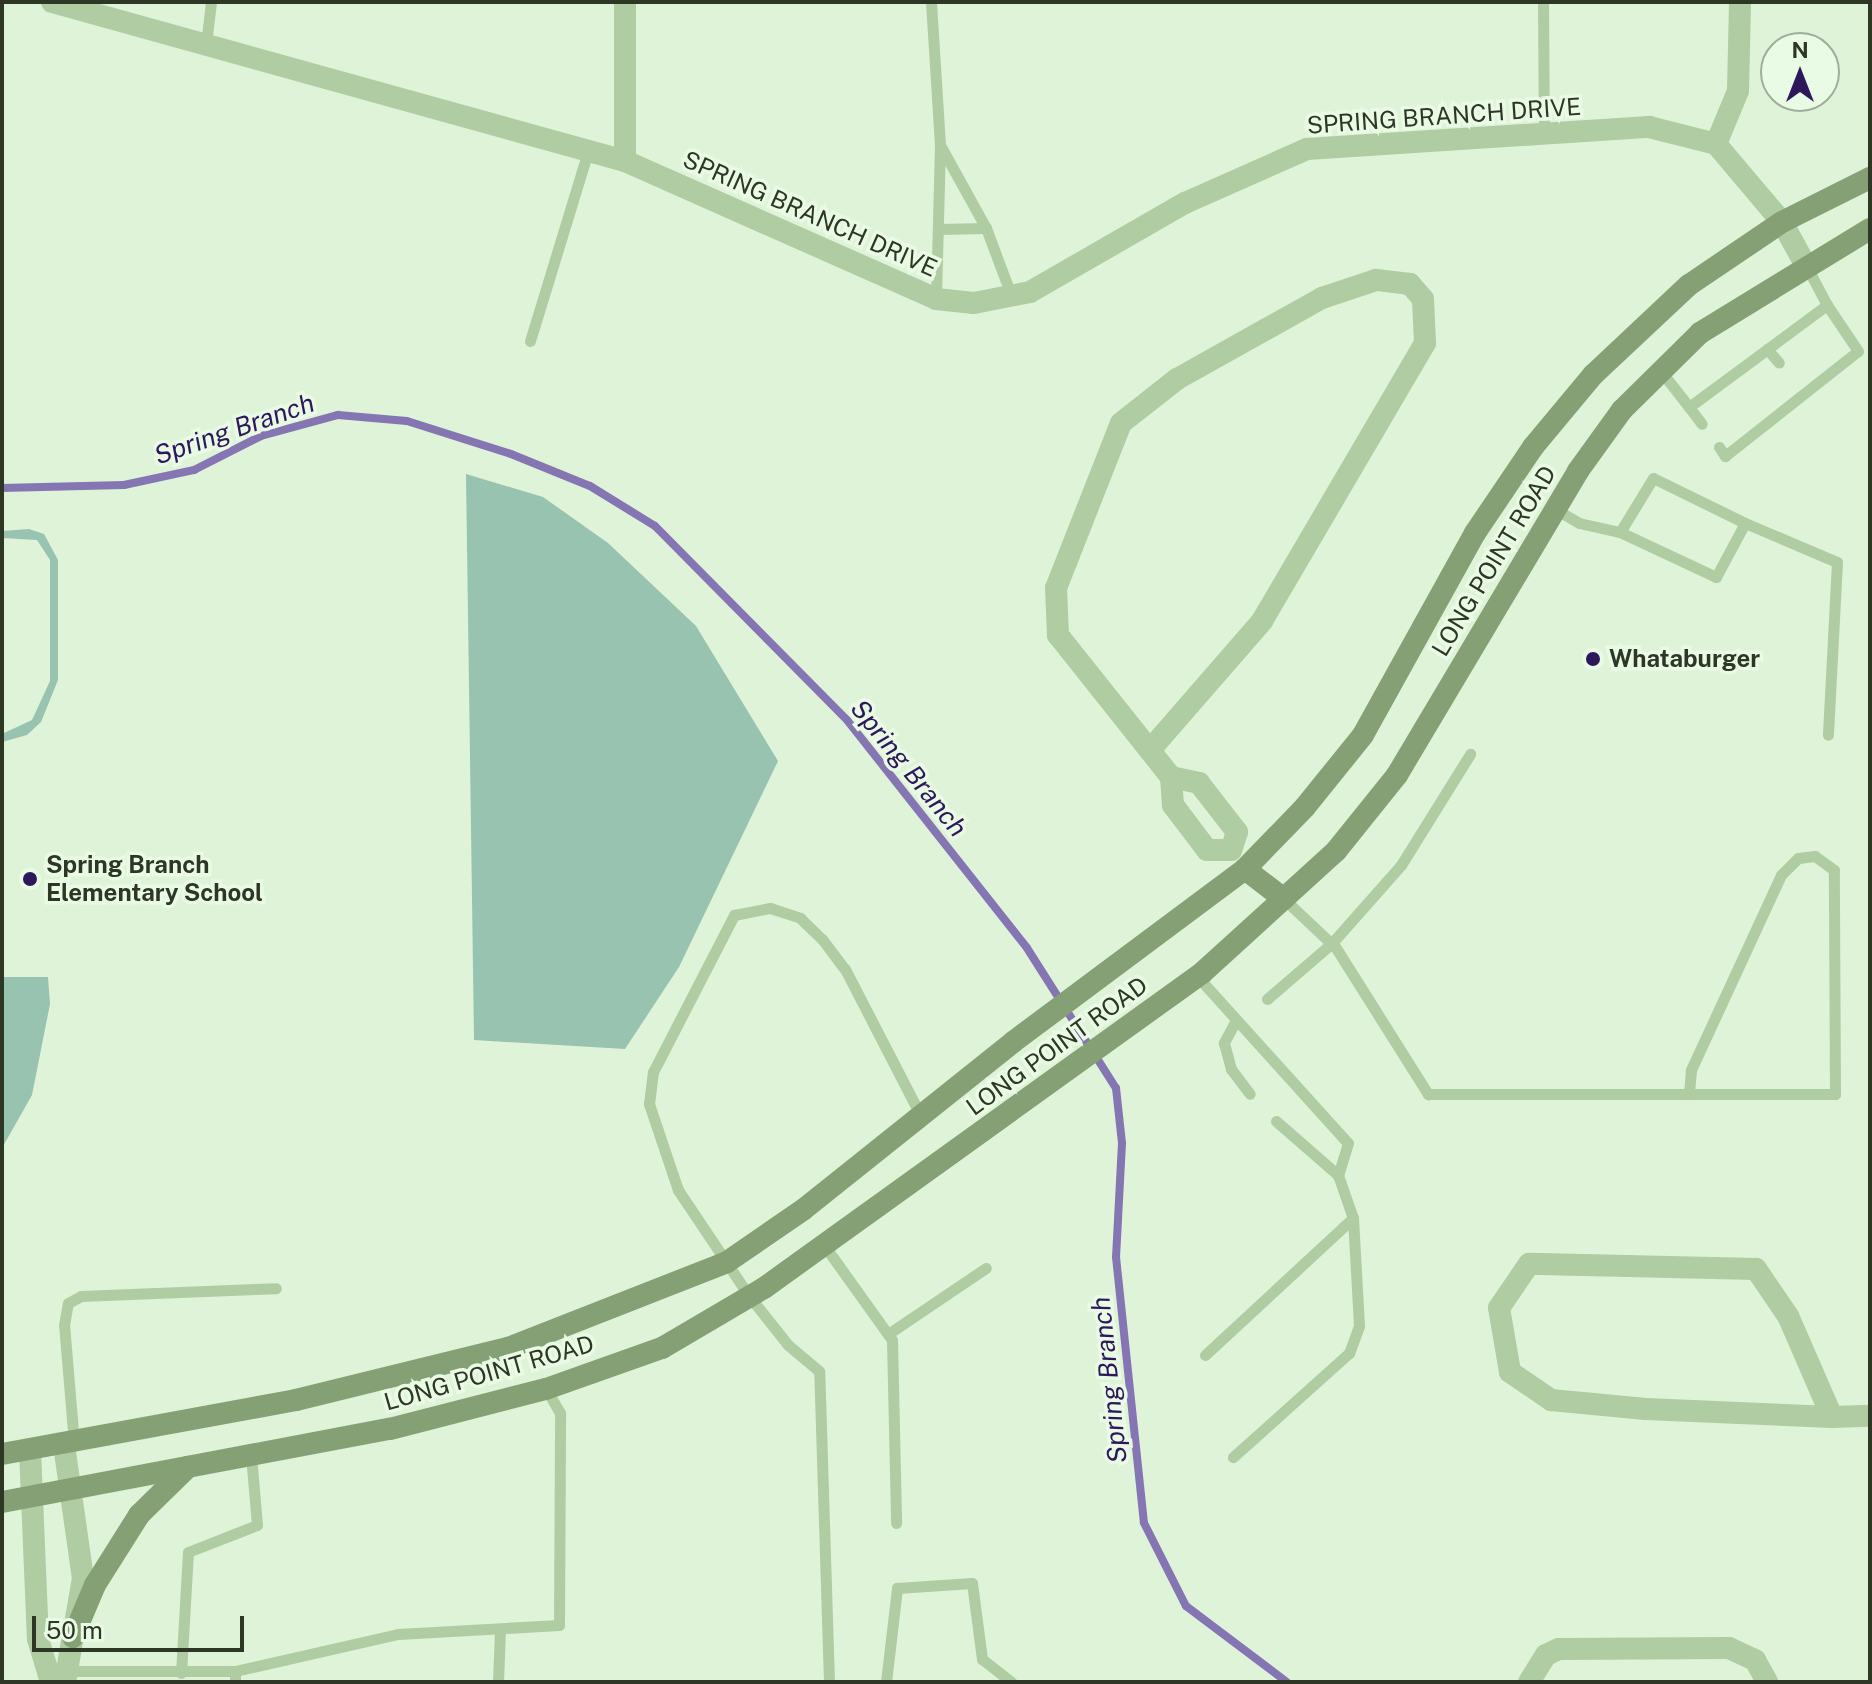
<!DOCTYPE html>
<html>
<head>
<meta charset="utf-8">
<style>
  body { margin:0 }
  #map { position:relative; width:1872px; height:1684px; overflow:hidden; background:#dff3d8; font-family:"Public Sans",sans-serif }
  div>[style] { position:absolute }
  .green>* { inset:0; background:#97c3b0 }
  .stream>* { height:8px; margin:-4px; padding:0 4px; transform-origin:4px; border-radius:4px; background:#8575b3 }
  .service>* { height:11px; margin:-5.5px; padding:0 5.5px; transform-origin:5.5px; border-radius:5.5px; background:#b0cca3 }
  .minor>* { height:22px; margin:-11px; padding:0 11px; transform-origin:11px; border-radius:11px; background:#b0cca3 }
  .tertiary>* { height:22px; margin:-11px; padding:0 11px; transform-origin:11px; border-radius:11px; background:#b0cca3 }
  .secondary>* { height:22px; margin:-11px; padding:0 11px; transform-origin:11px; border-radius:11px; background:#86a075 }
  .dots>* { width:22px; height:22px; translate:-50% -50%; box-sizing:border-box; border:4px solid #eafbe5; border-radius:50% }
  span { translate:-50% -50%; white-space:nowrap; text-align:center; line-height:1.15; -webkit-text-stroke:7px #eafbe5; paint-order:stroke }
  .street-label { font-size:24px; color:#2e3726 }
  .poi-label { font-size:24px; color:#2e3726; font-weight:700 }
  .left { translate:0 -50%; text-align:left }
  .water-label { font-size:26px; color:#2c185b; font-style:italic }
  .frame { position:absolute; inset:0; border:4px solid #2e3726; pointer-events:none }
  .north { position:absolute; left:1760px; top:32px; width:80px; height:80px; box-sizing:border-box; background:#eafbe5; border:2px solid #9fad99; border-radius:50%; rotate:0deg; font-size:22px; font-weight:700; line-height:32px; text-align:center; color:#2e3726 }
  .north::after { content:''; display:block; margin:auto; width:28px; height:36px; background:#2c185b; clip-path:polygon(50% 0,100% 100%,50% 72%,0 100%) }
  .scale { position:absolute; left:32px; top:1616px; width:212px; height:36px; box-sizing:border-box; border:4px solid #2e3726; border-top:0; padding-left:10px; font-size:24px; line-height:28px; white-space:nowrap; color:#2e3726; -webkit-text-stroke:6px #eafbe5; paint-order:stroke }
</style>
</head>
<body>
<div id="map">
  <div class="green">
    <div style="clip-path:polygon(466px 474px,543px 497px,608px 543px,696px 626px,778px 761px,679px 967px,625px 1049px,474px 1040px)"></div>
    <div style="clip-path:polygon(29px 529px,44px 534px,58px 560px,58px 680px,41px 722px,27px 735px,2px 742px,2px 734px,32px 720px,50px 681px,50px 560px,37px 540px,2px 538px,2px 531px)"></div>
    <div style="clip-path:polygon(2px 977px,48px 977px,50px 1004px,32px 1095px,2px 1148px)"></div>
  </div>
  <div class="stream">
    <div style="left:2px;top:488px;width:122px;rotate:-1.4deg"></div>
    <div style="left:124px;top:485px;width:72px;rotate:-12.1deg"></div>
    <div style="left:194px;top:470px;width:75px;rotate:-26.9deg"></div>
    <div style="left:261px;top:436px;width:80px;rotate:-15.3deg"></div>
    <div style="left:338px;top:415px;width:69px;rotate:5deg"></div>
    <div style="left:407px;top:421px;width:109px;rotate:17.6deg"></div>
    <div style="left:511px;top:454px;width:85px;rotate:22.1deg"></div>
    <div style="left:590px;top:486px;width:76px;rotate:31.6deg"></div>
    <div style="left:655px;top:526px;width:273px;rotate:45.3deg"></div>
    <div style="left:847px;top:720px;width:290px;rotate:51.7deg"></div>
    <div style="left:1027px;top:948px;width:166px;rotate:57.6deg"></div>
    <div style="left:1116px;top:1088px;width:55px;rotate:83.8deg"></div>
    <div style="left:1122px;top:1143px;width:114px;rotate:93deg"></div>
    <div style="left:1116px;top:1257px;width:267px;rotate:84deg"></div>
    <div style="left:1144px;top:1523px;width:93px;rotate:63.2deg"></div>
    <div style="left:1186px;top:1606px;width:126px;rotate:37deg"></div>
  </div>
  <div class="service">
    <div style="left:931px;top:2px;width:143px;rotate:86.4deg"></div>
    <div style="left:940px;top:145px;width:154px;rotate:91.5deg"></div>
    <div style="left:1543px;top:2px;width:131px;rotate:89.6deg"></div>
    <div style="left:206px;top:44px;width:42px;rotate:-83.2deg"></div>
    <div style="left:940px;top:145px;width:95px;rotate:61deg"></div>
    <div style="left:986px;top:228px;width:72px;rotate:69.5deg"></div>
    <div style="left:938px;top:229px;width:48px;rotate:-1.2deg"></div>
    <div style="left:530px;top:341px;width:199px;rotate:-73deg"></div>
    <div style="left:1767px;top:349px;width:18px;rotate:49deg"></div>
    <div style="left:1660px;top:370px;width:47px;rotate:51.9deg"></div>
    <div style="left:1689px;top:407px;width:172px;rotate:-36.5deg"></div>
    <div style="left:1827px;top:305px;width:43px;rotate:-117.8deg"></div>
    <div style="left:1689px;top:407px;width:21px;rotate:53deg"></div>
    <div style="left:1719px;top:447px;width:11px;rotate:56deg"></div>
    <div style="left:1725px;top:456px;width:169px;rotate:-38.3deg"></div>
    <div style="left:1858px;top:351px;width:55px;rotate:-124deg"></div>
    <div style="left:1555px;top:509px;width:28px;rotate:30deg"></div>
    <div style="left:1579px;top:523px;width:42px;rotate:12.4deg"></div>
    <div style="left:1620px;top:532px;width:106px;rotate:25.1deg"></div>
    <div style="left:1716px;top:577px;width:61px;rotate:-61.8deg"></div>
    <div style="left:1745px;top:523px;width:102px;rotate:-153.9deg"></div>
    <div style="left:1653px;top:478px;width:63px;rotate:121.4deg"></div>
    <div style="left:1745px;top:523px;width:100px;rotate:23deg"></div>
    <div style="left:1837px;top:562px;width:173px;rotate:93deg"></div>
    <div style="left:1284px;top:899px;width:71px;rotate:43.3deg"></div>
    <div style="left:1336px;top:948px;width:173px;rotate:57.8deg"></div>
    <div style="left:1428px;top:1094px;width:407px"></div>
    <div style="left:1835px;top:1094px;width:224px;rotate:-90.3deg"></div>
    <div style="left:1834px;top:870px;width:24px;rotate:-144deg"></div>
    <div style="left:1815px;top:856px;width:17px;rotate:173deg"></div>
    <div style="left:1798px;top:858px;width:24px;rotate:135deg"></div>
    <div style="left:1781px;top:875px;width:215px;rotate:114.8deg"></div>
    <div style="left:1691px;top:1070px;width:24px;rotate:95deg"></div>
    <div style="left:1197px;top:976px;width:225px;rotate:47.9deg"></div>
    <div style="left:1348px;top:1143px;width:34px;rotate:107deg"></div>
    <div style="left:1338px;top:1175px;width:46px;rotate:70.8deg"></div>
    <div style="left:1353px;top:1218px;width:108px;rotate:86.8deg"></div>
    <div style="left:1359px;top:1326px;width:29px;rotate:110deg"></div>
    <div style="left:1349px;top:1353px;width:156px;rotate:138.1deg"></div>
    <div style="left:1267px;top:999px;width:86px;rotate:-40.7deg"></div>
    <div style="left:1332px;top:943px;width:104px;rotate:-48.5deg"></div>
    <div style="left:1401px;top:865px;width:131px;rotate:-58.1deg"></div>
    <div style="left:1236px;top:1020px;width:26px;rotate:118deg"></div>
    <div style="left:1224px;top:1043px;width:27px;rotate:75deg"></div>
    <div style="left:1231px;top:1069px;width:31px;rotate:53deg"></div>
    <div style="left:1276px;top:1121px;width:82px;rotate:41.1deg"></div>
    <div style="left:824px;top:1245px;width:117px;rotate:54.4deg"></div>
    <div style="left:892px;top:1340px;width:183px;rotate:88.7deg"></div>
    <div style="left:888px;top:1334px;width:118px;rotate:-34deg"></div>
    <div style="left:1205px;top:1355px;width:202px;rotate:-42.8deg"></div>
    <div style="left:74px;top:1443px;width:118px;rotate:-94.8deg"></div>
    <div style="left:64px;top:1325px;width:22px;rotate:-80deg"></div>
    <div style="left:68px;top:1303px;width:15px;rotate:-28deg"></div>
    <div style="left:81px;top:1296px;width:195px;rotate:-2.3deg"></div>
    <div style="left:70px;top:1671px;width:165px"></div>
    <div style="left:181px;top:1673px;width:121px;rotate:-86.7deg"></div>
    <div style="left:188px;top:1552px;width:74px;rotate:-21.4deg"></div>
    <div style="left:257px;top:1525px;width:70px;rotate:-94.9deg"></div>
    <div style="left:235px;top:1682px;width:11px;rotate:-90deg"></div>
    <div style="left:235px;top:1671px;width:167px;rotate:-12.8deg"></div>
    <div style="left:398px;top:1634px;width:161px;rotate:-3.2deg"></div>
    <div style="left:559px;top:1625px;width:212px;rotate:-89.7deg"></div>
    <div style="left:560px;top:1413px;width:28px;rotate:-120deg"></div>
    <div style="left:498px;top:1682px;width:53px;rotate:-87.8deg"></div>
    <div style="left:829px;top:1682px;width:311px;rotate:-91.8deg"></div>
    <div style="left:819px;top:1371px;width:40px;rotate:-140deg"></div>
    <div style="left:788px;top:1345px;width:63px;rotate:-128.5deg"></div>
    <div style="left:749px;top:1296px;width:128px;rotate:-123.8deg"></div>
    <div style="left:678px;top:1190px;width:91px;rotate:-108.6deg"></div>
    <div style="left:649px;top:1104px;width:32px;rotate:-83deg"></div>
    <div style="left:653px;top:1072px;width:177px;rotate:-62.7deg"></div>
    <div style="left:734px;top:915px;width:37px;rotate:-11deg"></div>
    <div style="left:770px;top:908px;width:32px;rotate:18deg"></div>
    <div style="left:800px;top:918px;width:30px;rotate:44deg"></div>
    <div style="left:822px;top:939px;width:38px;rotate:53deg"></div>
    <div style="left:845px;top:969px;width:165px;rotate:62.7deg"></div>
    <div style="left:886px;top:1682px;width:95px;rotate:-83.3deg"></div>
    <div style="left:897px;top:1588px;width:75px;rotate:-3.8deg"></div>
    <div style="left:972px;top:1583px;width:77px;rotate:82.5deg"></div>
    <div style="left:982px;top:1659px;width:37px;rotate:38deg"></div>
  </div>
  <div class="minor">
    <div style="left:1716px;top:144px;width:57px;rotate:-67.5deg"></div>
    <div style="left:1738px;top:91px;width:89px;rotate:-88.7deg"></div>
    <div style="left:625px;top:161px;width:159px;rotate:-90deg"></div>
    <div style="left:1150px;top:750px;width:171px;rotate:-49deg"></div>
    <div style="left:1262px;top:621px;width:322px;rotate:-59.6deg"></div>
    <div style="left:1425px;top:343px;width:44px;rotate:-92.6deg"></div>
    <div style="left:1423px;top:299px;width:20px;rotate:-131deg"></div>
    <div style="left:1410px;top:284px;width:34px;rotate:-173deg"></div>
    <div style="left:1376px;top:280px;width:57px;rotate:161.6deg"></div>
    <div style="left:1322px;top:298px;width:166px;rotate:150.8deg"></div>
    <div style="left:1177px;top:379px;width:71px;rotate:141.8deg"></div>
    <div style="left:1121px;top:423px;width:177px;rotate:111.5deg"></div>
    <div style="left:1056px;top:588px;width:47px;rotate:87.6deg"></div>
    <div style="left:1058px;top:635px;width:181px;rotate:51.5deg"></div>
    <div style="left:1171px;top:777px;width:28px;rotate:86deg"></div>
    <div style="left:1173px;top:805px;width:56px;rotate:52.9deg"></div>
    <div style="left:1207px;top:850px;width:24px"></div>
    <div style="left:1171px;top:777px;width:29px;rotate:12deg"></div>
    <div style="left:1199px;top:783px;width:62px;rotate:52.2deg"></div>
    <div style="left:1237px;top:832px;width:19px;rotate:108deg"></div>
    <div style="left:1832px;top:1417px;width:110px;rotate:-113.5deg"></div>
    <div style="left:1788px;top:1316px;width:57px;rotate:-124.2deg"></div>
    <div style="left:1756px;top:1269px;width:227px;rotate:-178.7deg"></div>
    <div style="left:1529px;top:1264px;width:53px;rotate:124.3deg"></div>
    <div style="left:1499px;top:1308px;width:65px;rotate:80.2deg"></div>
    <div style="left:1510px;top:1372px;width:50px;rotate:34.3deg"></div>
    <div style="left:1551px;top:1400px;width:95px;rotate:5.4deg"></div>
    <div style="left:1646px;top:1409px;width:186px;rotate:2.5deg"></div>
    <div style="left:1832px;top:1417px;width:38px;rotate:-2deg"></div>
    <div style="left:1529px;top:1682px;width:32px;rotate:-58deg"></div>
    <div style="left:1546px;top:1655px;width:14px;rotate:-25deg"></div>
    <div style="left:1559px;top:1649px;width:170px;rotate:-0.3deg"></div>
    <div style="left:1729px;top:1648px;width:29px;rotate:25deg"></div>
    <div style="left:1755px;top:1660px;width:25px;rotate:61deg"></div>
  </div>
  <div class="tertiary">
    <div style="left:52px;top:2px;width:595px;rotate:15.51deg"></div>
    <div style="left:625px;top:161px;width:340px;rotate:23.9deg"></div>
    <div style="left:936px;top:299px;width:38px;rotate:6deg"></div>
    <div style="left:974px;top:303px;width:57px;rotate:-11.1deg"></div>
    <div style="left:1030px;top:292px;width:179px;rotate:-29.9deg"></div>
    <div style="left:1185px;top:203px;width:133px;rotate:-23.9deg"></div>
    <div style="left:1307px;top:149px;width:343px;rotate:-3.7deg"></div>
    <div style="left:1649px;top:127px;width:69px;rotate:14.2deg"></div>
    <div style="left:1716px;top:144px;width:102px;rotate:49.8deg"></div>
    <div style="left:1782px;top:222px;width:50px;rotate:61.4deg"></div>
    <div style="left:64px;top:1445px;width:134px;rotate:81.9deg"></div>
    <div style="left:83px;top:1578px;width:106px;rotate:99.8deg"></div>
    <div style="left:30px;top:1450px;width:189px;rotate:87.6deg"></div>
    <div style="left:38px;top:1639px;width:45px;rotate:73.2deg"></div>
  </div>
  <div class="secondary">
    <div style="left:1245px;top:869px;width:49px;rotate:37.6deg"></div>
    <div style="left:2px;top:1454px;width:299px;rotate:-10.4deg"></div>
    <div style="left:296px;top:1400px;width:218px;rotate:-13.8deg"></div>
    <div style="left:508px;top:1348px;width:235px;rotate:-21.4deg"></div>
    <div style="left:727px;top:1262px;width:93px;rotate:-34.5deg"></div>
    <div style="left:804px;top:1209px;width:268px;rotate:-38.6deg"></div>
    <div style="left:1013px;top:1042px;width:289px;rotate:-36.7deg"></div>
    <div style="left:1245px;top:869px;width:86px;rotate:-45.9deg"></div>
    <div style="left:1305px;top:807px;width:92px;rotate:-51.1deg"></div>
    <div style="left:1363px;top:735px;width:231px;rotate:-61deg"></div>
    <div style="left:1475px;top:533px;width:104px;rotate:-56deg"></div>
    <div style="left:1533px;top:447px;width:94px;rotate:-50.2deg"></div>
    <div style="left:1593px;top:375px;width:132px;rotate:-43.2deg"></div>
    <div style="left:1689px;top:285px;width:112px;rotate:-34.1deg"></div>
    <div style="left:1782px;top:222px;width:98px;rotate:-26.6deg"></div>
    <div style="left:2px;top:1502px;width:395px;rotate:-10.7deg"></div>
    <div style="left:390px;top:1429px;width:161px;rotate:-14.4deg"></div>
    <div style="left:546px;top:1389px;width:123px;rotate:-19.5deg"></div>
    <div style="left:662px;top:1348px;width:118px;rotate:-30.5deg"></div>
    <div style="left:764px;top:1288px;width:540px;rotate:-35.72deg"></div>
    <div style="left:1202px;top:973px;width:181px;rotate:-42.3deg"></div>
    <div style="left:1336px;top:851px;width:97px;rotate:-51.2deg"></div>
    <div style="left:1397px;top:775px;width:354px;rotate:-59.2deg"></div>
    <div style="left:1578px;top:471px;width:75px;rotate:-54.2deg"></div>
    <div style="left:1622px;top:410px;width:110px;rotate:-44.6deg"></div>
    <div style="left:1700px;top:333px;width:199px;rotate:-31.5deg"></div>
    <div style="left:73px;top:1637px;width:56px;rotate:-67.1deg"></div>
    <div style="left:95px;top:1585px;width:83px;rotate:-57.8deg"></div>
    <div style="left:139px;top:1515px;width:69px;rotate:-44.4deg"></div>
  </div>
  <div class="dots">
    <div style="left:1593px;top:659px;background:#2c185b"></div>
    <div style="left:30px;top:879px;background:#2c185b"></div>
  </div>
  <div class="street-label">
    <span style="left:1444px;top:116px;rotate:-4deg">SPRING BRANCH DRIVE</span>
    <span style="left:810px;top:214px;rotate:24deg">SPRING BRANCH DRIVE</span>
    <span style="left:1494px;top:561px;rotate:-59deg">LONG POINT ROAD</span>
    <span style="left:1057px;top:1046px;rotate:-36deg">LONG POINT ROAD</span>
    <span style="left:489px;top:1373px;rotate:-16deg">LONG POINT ROAD</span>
  </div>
  <div class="poi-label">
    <span class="left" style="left:1609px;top:659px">Whataburger</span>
    <span class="left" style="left:46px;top:879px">Spring Branch<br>Elementary School</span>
  </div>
  <div class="water-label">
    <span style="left:234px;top:429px;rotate:-19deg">Spring Branch</span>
    <span style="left:909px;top:768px;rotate:51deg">Spring Branch</span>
    <span style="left:1109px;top:1380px;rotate:-96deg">Spring Branch</span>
  </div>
  <div class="frame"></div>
  <div class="north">N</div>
  <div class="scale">50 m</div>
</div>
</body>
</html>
